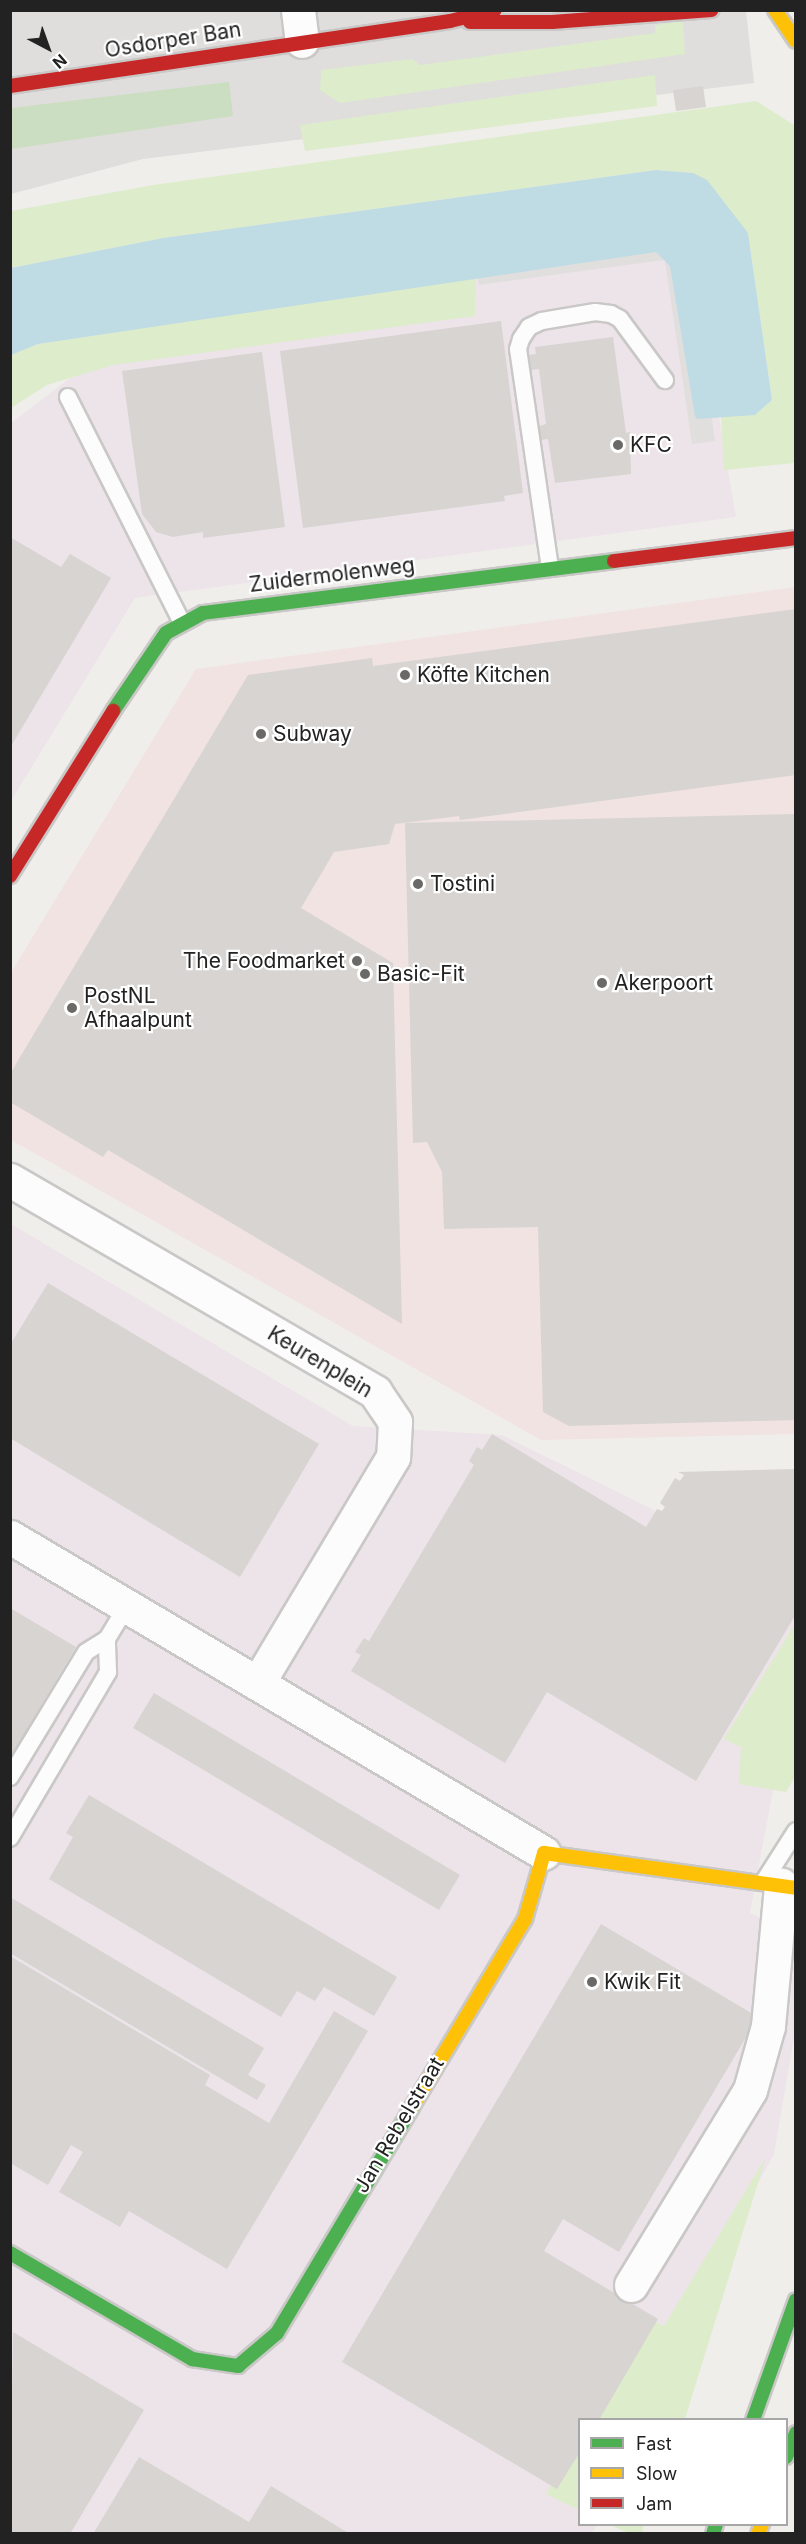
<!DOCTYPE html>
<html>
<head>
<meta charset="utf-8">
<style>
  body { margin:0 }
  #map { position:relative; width:806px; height:2544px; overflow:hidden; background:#f0eeeb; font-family:Inter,sans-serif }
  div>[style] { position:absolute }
  .residential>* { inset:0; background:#dfdedc }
  .commercial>* { inset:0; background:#f1e3e1 }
  .industrial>* { inset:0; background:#ede4e9 }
  .grass>* { inset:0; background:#ddeccb }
  .forest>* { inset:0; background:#cbdec1 }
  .parking>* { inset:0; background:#e0dfde }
  .water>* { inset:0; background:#bfdbe3 }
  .building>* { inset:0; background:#d7d4d2 }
  .roads { filter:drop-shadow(2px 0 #c9c8c7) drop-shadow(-2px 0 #c9c8c7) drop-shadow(0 2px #c9c8c7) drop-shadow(0 -2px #c9c8c7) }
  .lane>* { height:16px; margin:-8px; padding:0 8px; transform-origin:8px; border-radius:8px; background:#fdfcfc }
  .street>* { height:33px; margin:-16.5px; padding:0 16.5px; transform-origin:16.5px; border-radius:16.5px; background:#fdfcfc }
  .fast>* { height:14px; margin:-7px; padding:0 7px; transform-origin:7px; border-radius:7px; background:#4caf50 }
  .slow>* { height:14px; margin:-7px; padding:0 7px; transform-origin:7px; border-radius:7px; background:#ffc107 }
  .jam>* { height:14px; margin:-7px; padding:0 7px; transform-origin:7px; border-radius:7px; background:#c62828 }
  .dots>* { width:16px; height:16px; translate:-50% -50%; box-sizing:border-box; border:3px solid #fff; border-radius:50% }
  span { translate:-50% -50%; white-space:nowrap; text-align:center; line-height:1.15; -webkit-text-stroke:4.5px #fff; paint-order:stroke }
  .street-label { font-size:21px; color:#222 }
  .poi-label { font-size:21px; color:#222 }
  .left { translate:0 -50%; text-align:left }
  .right { translate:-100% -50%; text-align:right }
  .frame { position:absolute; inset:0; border:12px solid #222; pointer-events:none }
  .legend { position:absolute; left:578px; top:2418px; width:210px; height:108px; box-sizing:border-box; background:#fff; border:2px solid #a7a7a7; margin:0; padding:8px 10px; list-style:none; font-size:18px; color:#222 }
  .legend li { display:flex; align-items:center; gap:12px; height:30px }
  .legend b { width:30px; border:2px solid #a7a7a7 }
  .north { position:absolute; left:18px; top:18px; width:60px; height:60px; -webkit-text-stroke:4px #fff; paint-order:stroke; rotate:139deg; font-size:16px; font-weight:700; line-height:24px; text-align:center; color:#222 }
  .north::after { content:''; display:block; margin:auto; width:21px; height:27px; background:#222; clip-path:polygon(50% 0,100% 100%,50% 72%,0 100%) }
</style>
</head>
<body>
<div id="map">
  <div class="residential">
    <div style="clip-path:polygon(11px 11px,746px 11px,754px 83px,143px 159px,11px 194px)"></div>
  </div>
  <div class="commercial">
    <div style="clip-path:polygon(795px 587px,795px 1434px,541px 1440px,11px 1140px,10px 974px,196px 669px)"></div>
  </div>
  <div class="industrial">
    <div style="clip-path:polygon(658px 229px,692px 258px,736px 517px,135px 598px,11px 801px,11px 423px,95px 359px)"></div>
    <div style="clip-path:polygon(11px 1224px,353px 1426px,502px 1435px,648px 1507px,796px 1597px,795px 1673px,750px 1913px,795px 1933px,795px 2032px,774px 2154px,748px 2202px,615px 2419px,580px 2420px,580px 2524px,597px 2525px,592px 2533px,11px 2534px)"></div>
  </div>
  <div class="grass">
    <div style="clip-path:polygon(683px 21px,685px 54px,340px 103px,320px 90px,321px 70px,412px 59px,420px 65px,655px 33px,655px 25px)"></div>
    <div style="clip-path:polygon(655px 75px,657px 106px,305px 151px,300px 125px)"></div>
    <div style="clip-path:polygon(756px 101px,794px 125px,795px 138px,795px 463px,724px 470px,721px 415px,755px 415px,772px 400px,748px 233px,693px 173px,656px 170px,163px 238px,11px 268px,11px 211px,153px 185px)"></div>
    <div style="clip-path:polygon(476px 277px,475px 316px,113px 365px,47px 385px,11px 408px,11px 355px,38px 344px)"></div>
    <div style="clip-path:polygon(795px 1624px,795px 1777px,786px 1792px,739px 1784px,741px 1747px,724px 1739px)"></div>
    <div style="clip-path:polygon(766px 2157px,685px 2419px,592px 2420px,652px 2320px,664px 2326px)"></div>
    <div style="clip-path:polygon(579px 2440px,579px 2510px,546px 2494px)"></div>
    <div style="clip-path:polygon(610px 2525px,644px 2525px,641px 2534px,629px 2533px)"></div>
  </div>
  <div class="forest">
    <div style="clip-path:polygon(229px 82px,233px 116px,11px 149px,11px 108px)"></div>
  </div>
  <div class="parking">
    <div style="clip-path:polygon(661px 238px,664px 260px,479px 285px,476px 263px)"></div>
    <div style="clip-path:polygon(690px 257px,715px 441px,692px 444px,665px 261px)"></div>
  </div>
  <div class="water">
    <div style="clip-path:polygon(656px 170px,693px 173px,707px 180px,748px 233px,772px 400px,755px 415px,697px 419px,695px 416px,670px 266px,656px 252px,38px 344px,11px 355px,11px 268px,163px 238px)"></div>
  </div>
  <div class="building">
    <div style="clip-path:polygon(703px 86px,706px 107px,676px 111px,673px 90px)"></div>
    <div style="clip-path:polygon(501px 321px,523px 493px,504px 496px,505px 501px,303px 528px,280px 351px)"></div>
    <div style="clip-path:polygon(613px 337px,626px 433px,630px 432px,631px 474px,555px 483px,548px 439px,541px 440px,539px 426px,546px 424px,539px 369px,531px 370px,529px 355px,536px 354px,535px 347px)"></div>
    <div style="clip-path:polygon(262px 352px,285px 527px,203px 538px,203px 532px,173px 537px,156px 532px,142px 514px,122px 371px)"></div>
    <div style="clip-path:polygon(10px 537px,61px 567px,70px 554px,111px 578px,10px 748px)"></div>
    <div style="clip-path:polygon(796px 609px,796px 775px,460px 820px,459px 816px,395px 824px,389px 844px,334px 852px,301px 908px,393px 963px,402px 1324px,108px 1150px,103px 1157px,10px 1102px,10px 1074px,248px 675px,372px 658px,373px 666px)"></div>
    <div style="clip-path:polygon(796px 814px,796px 1420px,569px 1426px,543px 1412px,538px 1227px,444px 1229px,442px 1172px,427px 1142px,413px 1143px,405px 823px)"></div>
    <div style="clip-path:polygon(48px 1283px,319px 1444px,240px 1577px,10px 1438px,10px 1345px)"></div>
    <div style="clip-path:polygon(492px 1434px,646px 1527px,657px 1509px,662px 1511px,665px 1507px,660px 1503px,675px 1478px,680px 1481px,684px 1475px,678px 1472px,796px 1469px,796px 1614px,696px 1781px,547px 1692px,505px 1763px,351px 1671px,361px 1655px,355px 1652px,364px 1638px,369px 1641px,474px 1465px,469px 1461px,477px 1447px,482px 1450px)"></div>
    <div style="clip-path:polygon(10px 1608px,76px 1647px,10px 1757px)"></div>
    <div style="clip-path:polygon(154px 1693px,460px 1875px,439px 1910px,133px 1728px)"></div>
    <div style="clip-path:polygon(89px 1795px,397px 1977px,374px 2016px,324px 1987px,315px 2001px,297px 1991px,281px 2017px,49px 1879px,73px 1837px,66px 1833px)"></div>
    <div style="clip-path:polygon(10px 1897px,264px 2048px,248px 2075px,266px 2085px,257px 2100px,10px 1953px)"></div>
    <div style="clip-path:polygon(601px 1924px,758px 2017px,619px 2252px,563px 2219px,544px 2251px,658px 2319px,599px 2420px,580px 2420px,580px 2452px,557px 2489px,342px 2362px)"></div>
    <div style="clip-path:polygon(10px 1956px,210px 2075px,205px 2085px,269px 2123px,334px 2011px,368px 2031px,227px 2269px,129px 2211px,120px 2227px,59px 2192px,83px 2152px,71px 2145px,48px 2185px,10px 2163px)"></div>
    <div style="clip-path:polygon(13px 2332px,144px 2410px,70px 2534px,10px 2534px)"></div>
    <div style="clip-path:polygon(139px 2457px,249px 2522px,271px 2486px,350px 2534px,93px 2534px)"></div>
  </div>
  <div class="roads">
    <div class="lane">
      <div style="left:68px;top:397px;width:253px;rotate:63.2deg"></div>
      <div style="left:550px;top:568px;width:221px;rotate:-98.3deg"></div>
      <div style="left:518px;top:349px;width:10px;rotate:-73deg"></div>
      <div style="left:521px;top:339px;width:14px;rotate:-56deg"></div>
      <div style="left:529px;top:327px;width:14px;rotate:-25deg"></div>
      <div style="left:542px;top:321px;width:54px;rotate:-9.6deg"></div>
      <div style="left:595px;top:312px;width:16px;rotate:7deg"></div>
      <div style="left:611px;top:314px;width:10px;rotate:29deg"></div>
      <div style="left:620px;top:319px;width:76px;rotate:53.6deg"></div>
      <div style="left:10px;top:1777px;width:146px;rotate:-58.7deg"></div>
      <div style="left:86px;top:1652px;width:25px;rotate:-32deg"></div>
      <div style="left:107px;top:1639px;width:39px;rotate:-59deg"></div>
      <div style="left:10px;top:1838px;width:193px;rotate:-59.4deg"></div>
      <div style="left:108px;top:1672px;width:33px;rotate:-92deg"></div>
      <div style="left:764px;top:1881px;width:59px;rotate:-57.4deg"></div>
    </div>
    <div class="street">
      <div style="left:298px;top:10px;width:31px;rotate:83deg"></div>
      <div style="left:10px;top:1180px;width:422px;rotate:30.1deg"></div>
      <div style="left:375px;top:1392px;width:36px;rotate:56deg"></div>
      <div style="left:395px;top:1422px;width:35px;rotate:93deg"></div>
      <div style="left:393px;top:1457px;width:263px;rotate:120.9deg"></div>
      <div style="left:10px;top:1537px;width:620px;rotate:30.62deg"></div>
      <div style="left:631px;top:2285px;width:228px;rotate:-58.6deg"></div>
      <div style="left:750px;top:2090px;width:66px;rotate:-74.3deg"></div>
      <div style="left:768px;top:2026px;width:142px;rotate:-84.7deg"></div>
    </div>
    <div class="fast">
      <div style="left:113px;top:711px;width:94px;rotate:-55.8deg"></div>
      <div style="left:166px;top:633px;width:42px;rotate:-28.4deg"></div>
      <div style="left:203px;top:613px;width:414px;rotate:-7.2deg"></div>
      <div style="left:10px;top:2253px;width:211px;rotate:30.2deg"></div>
      <div style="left:192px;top:2359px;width:47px;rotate:8.7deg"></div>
      <div style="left:238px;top:2366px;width:51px;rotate:-40.2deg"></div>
      <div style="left:277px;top:2333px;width:263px;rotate:-59.1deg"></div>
      <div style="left:753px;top:2420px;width:127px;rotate:-70.3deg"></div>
      <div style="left:786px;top:2457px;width:26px;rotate:-67deg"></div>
      <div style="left:713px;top:2534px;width:10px;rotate:-73deg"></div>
    </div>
    <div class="slow">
      <div style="left:775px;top:10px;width:37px;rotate:56deg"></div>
      <div style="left:412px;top:2107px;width:219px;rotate:-59deg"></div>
      <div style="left:525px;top:1919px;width:69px;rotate:-73.9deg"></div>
      <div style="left:544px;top:1853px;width:254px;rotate:7.9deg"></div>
      <div style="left:758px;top:2534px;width:11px;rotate:-68deg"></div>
    </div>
    <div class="jam">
      <div style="left:470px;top:22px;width:82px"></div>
      <div style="left:552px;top:22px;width:160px;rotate:-4.3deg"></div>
      <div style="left:10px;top:86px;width:445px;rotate:-8.4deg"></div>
      <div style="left:450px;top:21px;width:46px;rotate:-13.7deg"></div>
      <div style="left:614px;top:561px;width:183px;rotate:-7.2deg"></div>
      <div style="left:10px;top:876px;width:195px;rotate:-58deg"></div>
    </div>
  </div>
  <div class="dots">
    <div style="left:618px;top:445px;background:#6a6968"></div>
    <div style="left:405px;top:675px;background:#6a6968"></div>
    <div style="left:261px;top:734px;background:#6a6968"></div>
    <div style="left:418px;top:884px;background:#6a6968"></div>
    <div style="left:357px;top:961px;background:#6a6968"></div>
    <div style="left:365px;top:974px;background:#6a6968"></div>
    <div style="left:602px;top:983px;background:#6a6968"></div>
    <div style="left:72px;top:1008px;background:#6a6968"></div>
    <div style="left:592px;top:1982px;background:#6a6968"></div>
  </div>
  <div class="street-label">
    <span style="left:173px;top:40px;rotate:-9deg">Osdorper Ban</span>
    <span style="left:332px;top:575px;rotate:-7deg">Zuidermolenweg</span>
    <span style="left:320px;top:1362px;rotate:31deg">Keurenplein</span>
    <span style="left:399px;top:2125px;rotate:-59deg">Jan Rebelstraat</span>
  </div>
  <div class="poi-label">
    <span class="left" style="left:630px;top:445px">KFC</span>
    <span class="left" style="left:417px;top:675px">Köfte Kitchen</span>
    <span class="left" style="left:273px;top:734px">Subway</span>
    <span class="left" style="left:430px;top:884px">Tostini</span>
    <span class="right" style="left:345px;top:961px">The Foodmarket</span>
    <span class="left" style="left:377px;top:974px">Basic-Fit</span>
    <span class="left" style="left:614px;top:983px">Akerpoort</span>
    <span class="left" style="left:84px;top:1008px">PostNL<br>Afhaalpunt</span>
    <span class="left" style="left:604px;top:1982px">Kwik Fit</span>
  </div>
  <div class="frame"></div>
  <ul class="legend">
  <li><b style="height:8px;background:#4caf50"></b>Fast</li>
  <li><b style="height:8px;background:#ffc107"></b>Slow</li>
  <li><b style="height:8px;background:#c62828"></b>Jam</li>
  </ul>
  <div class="north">N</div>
</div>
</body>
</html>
